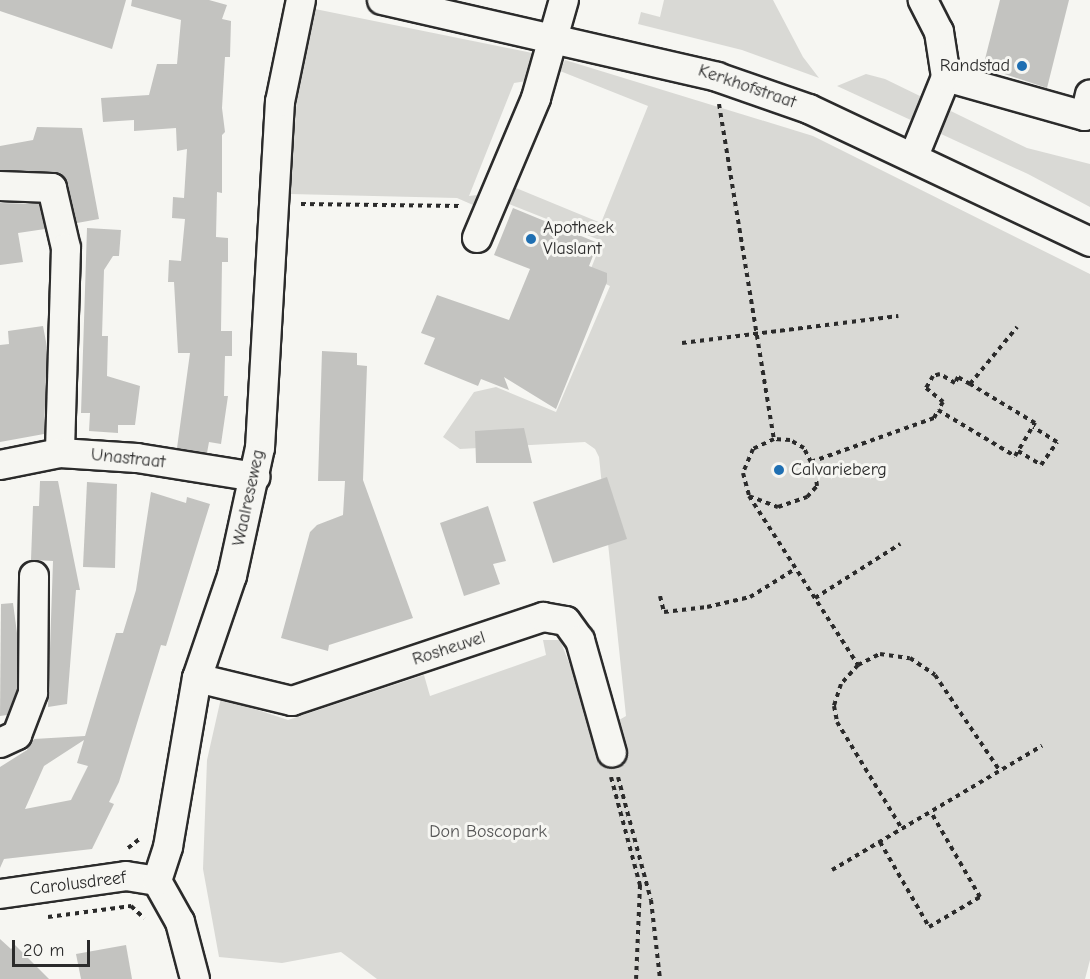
<!DOCTYPE html>
<html>
<head>
<meta charset="utf-8">
<style>
  body { margin:0 }
  #map { position:relative; width:1090px; height:979px; overflow:hidden; background:#f6f6f2; font-family:"Comic Neue",sans-serif }
  div>[style] { position:absolute }
  .green>* { inset:0; background:#d9d9d5 }
  .building>* { inset:0; background:#c3c3c0 }
  .path>* { height:4px; margin-top:-2px; transform-origin:0; background:repeating-linear-gradient(90deg,#2b2b2b 0 4.5px,transparent 0 9px) }
  .roads { filter:drop-shadow(2px 0 #2b2b2b) drop-shadow(-2px 0 #2b2b2b) drop-shadow(0 2px #2b2b2b) drop-shadow(0 -2px #2b2b2b) }
  .minor>* { height:28px; margin:-14px; padding:0 14px; transform-origin:14px; border-radius:14px; background:#f6f6f2 }
  .dots>* { width:16px; height:16px; translate:-50% -50%; box-sizing:border-box; border:3px solid #f6f6f2; border-radius:50% }
  span { translate:-50% -50%; white-space:nowrap; text-align:center; line-height:1.15; -webkit-text-stroke:6px #f6f6f2; paint-order:stroke }
  .poi-label { font-size:18px; color:#2b2b2b }
  .right { translate:-100% -50%; text-align:right }
  .left { translate:0 -50%; text-align:left }
  .street-label { font-size:18px; color:#2b2b2b }
  .park-label { font-size:18px; color:#565656 }
  .scale { position:absolute; left:12px; top:940px; width:78px; height:27px; box-sizing:border-box; border:3px solid #2b2b2b; border-top:0; padding-left:8px; font-size:18px; line-height:21px; white-space:nowrap; color:#2b2b2b; -webkit-text-stroke:4px #f6f6f2; paint-order:stroke }
</style>
</head>
<body>
<div id="map">
  <div class="green">
    <div style="clip-path:polygon(664px 0,773px 0,803px 57px,819px 78px,742px 50px,638px 24px,641px 12px,660px 17px)"></div>
    <div style="clip-path:polygon(315px 9px,542px 55px,533px 80px,514px 83px,469px 196px,486px 194px,480px 208px,457px 198px,290px 194px,298px 81px)"></div>
    <div style="clip-path:polygon(565px 60px,813px 136px,1090px 274px,1090px 960px,1085px 979px,377px 979px,341px 952px,282px 963px,219px 957px,203px 869px,207px 760px,221px 698px,288px 720px,424px 675px,430px 696px,546px 655px,543px 640px,560px 640px,597px 733px,626px 716px,599px 457px,595px 449px,585px 442px,460px 449px,443px 437px,474px 392px,496px 387px,556px 412px,610px 286px,588px 276px,602px 241px,509px 204px,516px 188px,601px 223px,648px 106px,560px 71px)"></div>
    <div style="clip-path:polygon(866px 74px,885px 79px,1027px 148px,1090px 164px,1090px 207px,1028px 174px,837px 86px)"></div>
  </div>
  <div class="building">
    <div style="clip-path:polygon(0 0,126px 0,112px 49px,0 11px)"></div>
    <div style="clip-path:polygon(132px 0,209px 0,227px 5px,222px 19px,231px 21px,230px 57px,225px 57px,222px 108px,225px 132px,222px 135px,222px 193px,217px 192px,216px 237px,228px 238px,228px 262px,222px 262px,221px 331px,232px 331px,232px 356px,225px 356px,224px 396px,228px 396px,221px 444px,209px 442px,207px 453px,177px 448px,190px 353px,178px 353px,174px 282px,168px 282px,169px 260px,181px 261px,185px 219px,172px 218px,173px 197px,184px 198px,187px 149px,177px 151px,176px 128px,134px 131px,134px 120px,103px 122px,101px 98px,149px 95px,157px 64px,177px 64px,181px 20px,131px 6px)"></div>
    <div style="clip-path:polygon(1000px 0,1069px 0,1047px 88px,983px 67px)"></div>
    <div style="clip-path:polygon(37px 127px,82px 128px,99px 219px,77px 223px,68px 184px,62px 175px,0 170px,0 146px,33px 140px)"></div>
    <div style="clip-path:polygon(0 203px,39px 204px,45px 229px,18px 233px,23px 262px,0 265px)"></div>
    <div style="clip-path:polygon(513px 208px,598px 243px,589px 266px,607px 273px,607px 282px,556px 409px,504px 377px,509px 390px,481px 379px,478px 386px,424px 364px,435px 338px,421px 333px,437px 295px,509px 320px,530px 269px,494px 255px)"></div>
    <div style="clip-path:polygon(87px 228px,121px 230px,119px 256px,113px 256px,104px 270px,102px 336px,108px 336px,107px 376px,140px 386px,135px 425px,118px 425px,118px 433px,89px 431px,90px 413px,81px 413px)"></div>
    <div style="clip-path:polygon(43px 326px,47px 347px,44px 434px,0 442px,0 345px,9px 344px,8px 331px)"></div>
    <div style="clip-path:polygon(322px 351px,357px 353px,357px 365px,367px 366px,363px 480px,413px 618px,329px 645px,328px 651px,281px 638px,310px 532px,317px 525px,343px 515px,345px 481px,318px 481px)"></div>
    <div style="clip-path:polygon(524px 428px,532px 463px,476px 463px,475px 431px)"></div>
    <div style="clip-path:polygon(607px 477px,627px 539px,553px 563px,533px 502px)"></div>
    <div style="clip-path:polygon(40px 481px,58px 481px,80px 590px,76px 590px,67px 704px,48px 707px,53px 561px,31px 560px,33px 506px,39px 506px)"></div>
    <div style="clip-path:polygon(87px 482px,117px 484px,115px 568px,83px 567px)"></div>
    <div style="clip-path:polygon(evenodd,151px 492px,186px 503px,187px 497px,210px 504px,166px 646px,161px 645px,119px 782px,109px 802px,114px 804px,92px 849px,4px 859px,0 868px,0 767px,27px 750px,34px 739px,85px 736px,116px 633px,123px 633px,136px 590px,151px 492px,84px 740px,77px 763px,88px 766px,71px 800px,25px 809px,44px 766px,84px 740px)"></div>
    <div style="clip-path:polygon(488px 506px,506px 561px,493px 564px,500px 584px,464px 596px,440px 523px)"></div>
    <div style="clip-path:polygon(13px 603px,17px 633px,17px 690px,7px 715px,0 716px,1px 604px)"></div>
    <div style="clip-path:polygon(0 939px,11px 949px,15px 945px,49px 979px,0 979px)"></div>
    <div style="clip-path:polygon(126px 945px,132px 979px,81px 979px,76px 954px)"></div>
  </div>
  <div class="path">
    <div style="left:719px;top:104px;width:339px;rotate:80.7deg"></div>
    <div style="left:774px;top:439px;width:23px;rotate:155deg"></div>
    <div style="left:753px;top:449px;width:26px;rotate:113deg"></div>
    <div style="left:743px;top:473px;width:24px;rotate:75deg"></div>
    <div style="left:749px;top:496px;width:201px;rotate:57.2deg"></div>
    <div style="left:858px;top:665px;width:25px;rotate:132deg"></div>
    <div style="left:841px;top:684px;width:23px;rotate:108deg"></div>
    <div style="left:834px;top:706px;width:16px;rotate:79deg"></div>
    <div style="left:837px;top:722px;width:125px;rotate:58.7deg"></div>
    <div style="left:301px;top:204px;width:160px;rotate:0.7deg"></div>
    <div style="left:682px;top:343px;width:218px;rotate:-7.1deg"></div>
    <div style="left:970px;top:384px;width:14px;rotate:-150deg"></div>
    <div style="left:958px;top:377px;width:7px;rotate:117deg"></div>
    <div style="left:955px;top:383px;width:17px;rotate:-149deg"></div>
    <div style="left:940px;top:374px;width:7px;rotate:164deg"></div>
    <div style="left:933px;top:376px;width:14px;rotate:120deg"></div>
    <div style="left:926px;top:388px;width:22px;rotate:39deg"></div>
    <div style="left:943px;top:402px;width:9px;rotate:122deg"></div>
    <div style="left:938px;top:410px;width:90px;rotate:30.9deg"></div>
    <div style="left:1015px;top:456px;width:39px;rotate:-59deg"></div>
    <div style="left:1035px;top:423px;width:76px;rotate:-149deg"></div>
    <div style="left:970px;top:384px;width:74px;rotate:-50.5deg"></div>
    <div style="left:1018px;top:451px;width:27px;rotate:31deg"></div>
    <div style="left:1041px;top:465px;width:28px;rotate:-55deg"></div>
    <div style="left:1057px;top:442px;width:28px;rotate:-148deg"></div>
    <div style="left:811px;top:462px;width:131px;rotate:-19.7deg"></div>
    <div style="left:934px;top:418px;width:9px;rotate:-63deg"></div>
    <div style="left:749px;top:496px;width:31px;rotate:21deg"></div>
    <div style="left:778px;top:507px;width:31px;rotate:-19deg"></div>
    <div style="left:807px;top:497px;width:15px;rotate:-48deg"></div>
    <div style="left:817px;top:486px;width:16px;rotate:-97deg"></div>
    <div style="left:815px;top:470px;width:25px;rotate:-117deg"></div>
    <div style="left:804px;top:448px;width:16px;rotate:-150deg"></div>
    <div style="left:790px;top:440px;width:16px;rotate:-176deg"></div>
    <div style="left:660px;top:596px;width:16px;rotate:76deg"></div>
    <div style="left:664px;top:612px;width:43px;rotate:-6.6deg"></div>
    <div style="left:707px;top:607px;width:44px;rotate:-13.1deg"></div>
    <div style="left:750px;top:597px;width:53px;rotate:-31.9deg"></div>
    <div style="left:815px;top:598px;width:101px;rotate:-32.4deg"></div>
    <div style="left:858px;top:665px;width:25px;rotate:-27deg"></div>
    <div style="left:880px;top:654px;width:30px;rotate:8deg"></div>
    <div style="left:910px;top:658px;width:30px;rotate:34deg"></div>
    <div style="left:935px;top:675px;width:116px;rotate:55.9deg"></div>
    <div style="left:611px;top:777px;width:112px;rotate:75deg"></div>
    <div style="left:640px;top:885px;width:94px;rotate:92.4deg"></div>
    <div style="left:618px;top:777px;width:127px;rotate:75deg"></div>
    <div style="left:651px;top:900px;width:80px;rotate:83.5deg"></div>
    <div style="left:880px;top:842px;width:98px;rotate:60deg"></div>
    <div style="left:929px;top:927px;width:59px;rotate:-30.5deg"></div>
    <div style="left:980px;top:897px;width:98px;rotate:-120deg"></div>
    <div style="left:128px;top:848px;width:16px;rotate:-38deg"></div>
    <div style="left:832px;top:870px;width:244px;rotate:-30.6deg"></div>
    <div style="left:131px;top:906px;width:18px;rotate:43deg"></div>
    <div style="left:48px;top:917px;width:84px;rotate:-7.5deg"></div>
  </div>
  <div class="roads">
    <div class="minor">
      <div style="left:382px;top:0;width:344px;rotate:12.9deg"></div>
      <div style="left:717px;top:77px;width:97px;rotate:19.2deg"></div>
      <div style="left:809px;top:109px;width:311px;rotate:25.3deg"></div>
      <div style="left:946px;top:77px;width:144px;rotate:15.7deg"></div>
      <div style="left:1085px;top:116px;width:22px;rotate:-77deg"></div>
      <div style="left:914px;top:156px;width:85px;rotate:-67.9deg"></div>
      <div style="left:946px;top:77px;width:46px;rotate:-98.8deg"></div>
      <div style="left:939px;top:32px;width:36px;rotate:-117deg"></div>
      <div style="left:0;top:186px;width:52px;rotate:2.2deg"></div>
      <div style="left:52px;top:188px;width:62px;rotate:76.9deg"></div>
      <div style="left:66px;top:248px;width:205px;rotate:91.7deg"></div>
      <div style="left:477px;top:238px;width:152px;rotate:-67.1deg"></div>
      <div style="left:536px;top:98px;width:102px;rotate:-74.1deg"></div>
      <div style="left:0;top:465px;width:61px;rotate:-11.3deg"></div>
      <div style="left:60px;top:453px;width:77px;rotate:3.7deg"></div>
      <div style="left:137px;top:458px;width:120px;rotate:9.1deg"></div>
      <div style="left:197px;top:678px;width:98px;rotate:13.6deg"></div>
      <div style="left:292px;top:701px;width:265px;rotate:-18.5deg"></div>
      <div style="left:543px;top:617px;width:23px;rotate:10deg"></div>
      <div style="left:566px;top:621px;width:24px;rotate:54deg"></div>
      <div style="left:580px;top:640px;width:117px;rotate:74.2deg"></div>
      <div style="left:0;top:743px;width:19px;rotate:-25deg"></div>
      <div style="left:17px;top:735px;width:45px;rotate:-69.1deg"></div>
      <div style="left:33px;top:693px;width:117px;rotate:-89.5deg"></div>
      <div style="left:0;top:894px;width:127px;rotate:-8.1deg"></div>
      <div style="left:126px;top:876px;width:31px;rotate:9deg"></div>
      <div style="left:195px;top:979px;width:59px;rotate:-104.7deg"></div>
      <div style="left:180px;top:922px;width:47px;rotate:-119.3deg"></div>
      <div style="left:157px;top:881px;width:36px;rotate:-72deg"></div>
      <div style="left:168px;top:847px;width:171px;rotate:-80.3deg"></div>
      <div style="left:197px;top:678px;width:108px;rotate:-71.1deg"></div>
      <div style="left:232px;top:576px;width:131px;rotate:-77.7deg"></div>
      <div style="left:260px;top:448px;width:347px;rotate:-86.7deg"></div>
      <div style="left:280px;top:102px;width:104px;rotate:-78.4deg"></div>
    </div>
  </div>
  <div class="dots">
    <div style="left:1022px;top:66px;background:#1f6fb2"></div>
    <div style="left:531px;top:239px;background:#1f6fb2"></div>
    <div style="left:779px;top:470px;background:#1f6fb2"></div>
  </div>
  <div class="poi-label">
    <span class="right" style="left:1010px;top:66px">Randstad</span>
    <span class="left" style="left:543px;top:239px">Apotheek<br>Vlaslant</span>
    <span class="left" style="left:791px;top:470px">Calvarieberg</span>
  </div>
  <div class="street-label">
    <span style="left:747px;top:87px;rotate:19deg">Kerkhofstraat</span>
    <span style="left:128px;top:459px;rotate:6deg">Unastraat</span>
    <span style="left:249px;top:498px;rotate:-78deg">Waalreseweg</span>
    <span style="left:449px;top:649px;rotate:-18deg">Rosheuvel</span>
    <span style="left:78px;top:884px;rotate:-7deg">Carolusdreef</span>
  </div>
  <div class="park-label">
    <span style="left:488px;top:832px">Don Boscopark</span>
  </div>
  <div class="scale">20 m</div>
</div>
</body>
</html>
